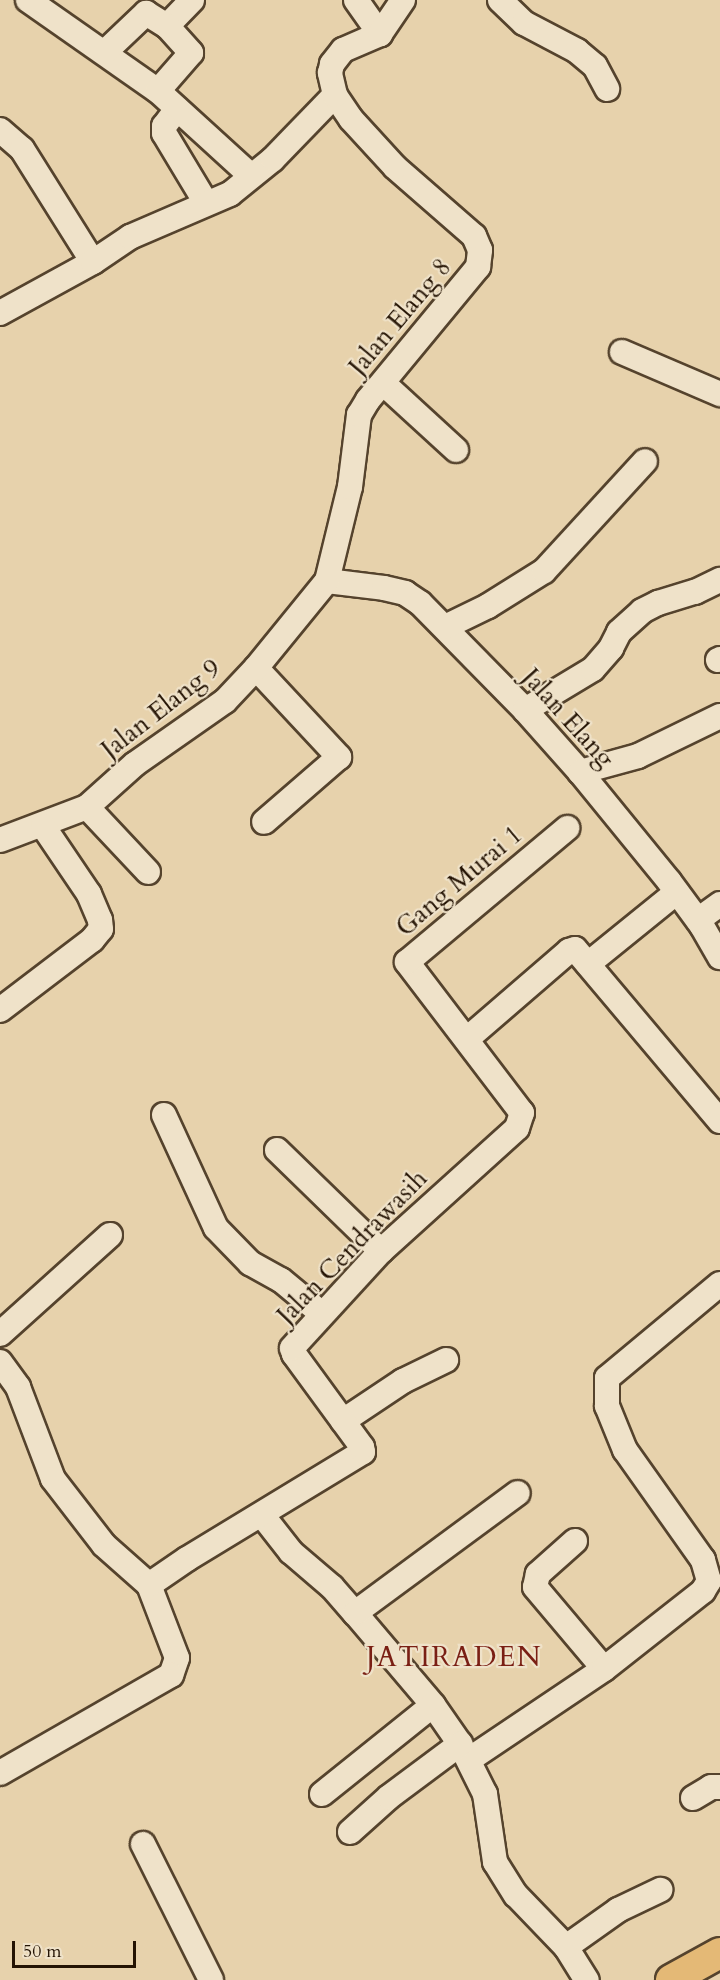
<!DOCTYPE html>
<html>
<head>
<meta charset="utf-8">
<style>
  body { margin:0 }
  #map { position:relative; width:720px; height:1980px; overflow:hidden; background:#e7d2ac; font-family:Cardo,serif }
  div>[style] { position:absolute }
  .roads { filter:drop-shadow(2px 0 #55432d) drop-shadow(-2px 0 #55432d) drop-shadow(0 2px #55432d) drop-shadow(0 -2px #55432d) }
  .minor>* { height:24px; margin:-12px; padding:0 12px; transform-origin:12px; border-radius:12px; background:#efe2c9 }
  .major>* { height:30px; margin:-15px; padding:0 15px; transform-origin:15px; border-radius:15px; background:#e4b976 }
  span { translate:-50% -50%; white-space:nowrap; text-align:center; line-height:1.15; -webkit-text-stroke:4.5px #efe2c9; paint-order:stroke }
  .street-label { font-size:26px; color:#241303 }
  .quarter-label { font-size:28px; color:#7a1f14; letter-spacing:1.5px }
  .scale { position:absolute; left:12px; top:1941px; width:124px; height:27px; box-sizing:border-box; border:3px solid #241303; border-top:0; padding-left:8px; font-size:18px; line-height:21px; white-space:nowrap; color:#241303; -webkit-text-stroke:4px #efe2c9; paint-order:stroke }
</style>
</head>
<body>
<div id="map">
  <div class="roads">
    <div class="minor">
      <div style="left:28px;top:0;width:159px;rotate:35deg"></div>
      <div style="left:158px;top:91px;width:126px;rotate:42.4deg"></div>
      <div style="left:356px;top:0;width:42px;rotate:54.8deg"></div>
      <div style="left:500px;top:0;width:33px;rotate:44deg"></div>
      <div style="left:524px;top:23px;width:60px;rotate:27.8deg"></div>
      <div style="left:577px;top:51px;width:23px;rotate:40deg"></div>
      <div style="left:595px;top:66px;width:26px;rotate:62deg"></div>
      <div style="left:167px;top:26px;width:36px;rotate:-46deg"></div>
      <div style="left:105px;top:52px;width:57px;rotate:-43.6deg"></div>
      <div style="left:146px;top:13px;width:25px;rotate:32deg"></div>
      <div style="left:167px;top:26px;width:36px;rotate:48deg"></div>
      <div style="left:191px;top:53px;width:50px;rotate:131deg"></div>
      <div style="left:177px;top:109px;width:21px;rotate:127deg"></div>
      <div style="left:164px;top:126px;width:7px;rotate:90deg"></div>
      <div style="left:164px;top:133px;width:82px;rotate:59deg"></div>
      <div style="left:0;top:130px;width:29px;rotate:41deg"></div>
      <div style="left:22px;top:149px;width:133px;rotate:57.9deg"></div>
      <div style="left:0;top:313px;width:106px;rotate:-28.7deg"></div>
      <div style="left:93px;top:262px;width:45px;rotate:-34deg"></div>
      <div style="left:130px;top:237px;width:109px;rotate:-23.3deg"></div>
      <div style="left:230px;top:194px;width:55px;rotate:-39.1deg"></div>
      <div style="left:273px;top:159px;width:89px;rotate:-45.9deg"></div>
      <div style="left:622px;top:352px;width:107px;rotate:23.2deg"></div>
      <div style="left:383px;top:383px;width:99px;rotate:42.5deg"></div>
      <div style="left:327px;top:581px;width:57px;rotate:7deg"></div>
      <div style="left:384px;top:588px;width:22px;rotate:13deg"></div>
      <div style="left:405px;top:593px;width:18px;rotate:34deg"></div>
      <div style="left:420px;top:603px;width:150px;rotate:45.5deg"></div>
      <div style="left:525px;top:710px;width:83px;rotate:48.4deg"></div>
      <div style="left:580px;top:772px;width:141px;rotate:50.8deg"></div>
      <div style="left:669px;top:881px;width:56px;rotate:53.7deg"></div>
      <div style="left:702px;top:926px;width:36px;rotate:60deg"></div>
      <div style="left:445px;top:627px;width:48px;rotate:-26deg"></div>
      <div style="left:488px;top:606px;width:66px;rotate:-32deg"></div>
      <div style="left:544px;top:571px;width:149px;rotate:-47.4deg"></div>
      <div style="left:718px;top:660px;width:2px;rotate:-27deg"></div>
      <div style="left:256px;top:668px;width:122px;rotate:47deg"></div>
      <div style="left:339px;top:757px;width:99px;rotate:139.1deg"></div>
      <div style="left:525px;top:710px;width:79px;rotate:-31.1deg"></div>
      <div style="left:593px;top:669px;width:28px;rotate:-49deg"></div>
      <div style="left:611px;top:648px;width:18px;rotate:-63deg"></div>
      <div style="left:619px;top:632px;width:31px;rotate:-42deg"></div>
      <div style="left:642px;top:611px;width:18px;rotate:-27deg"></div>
      <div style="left:658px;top:603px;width:39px;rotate:-17deg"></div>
      <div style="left:695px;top:592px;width:28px;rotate:-26deg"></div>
      <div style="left:580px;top:772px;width:60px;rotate:-15.4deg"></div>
      <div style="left:638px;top:756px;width:91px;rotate:-26deg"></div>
      <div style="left:87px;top:807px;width:89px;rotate:46.8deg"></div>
      <div style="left:0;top:840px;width:93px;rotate:-20.8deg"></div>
      <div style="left:87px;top:807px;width:64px;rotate:-41.9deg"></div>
      <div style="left:135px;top:764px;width:110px;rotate:-35deg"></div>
      <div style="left:225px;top:701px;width:45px;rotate:-46.8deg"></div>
      <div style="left:256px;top:668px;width:112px;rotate:-50.8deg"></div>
      <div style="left:327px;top:581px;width:97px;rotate:-76.3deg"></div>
      <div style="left:350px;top:487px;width:73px;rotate:-82.9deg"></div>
      <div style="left:359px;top:415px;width:17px;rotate:-59deg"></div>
      <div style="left:368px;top:400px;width:173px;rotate:-50.4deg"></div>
      <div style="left:478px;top:267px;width:17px;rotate:-83deg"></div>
      <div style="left:480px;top:250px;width:15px;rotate:-113deg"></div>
      <div style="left:474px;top:236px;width:105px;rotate:-138.9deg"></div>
      <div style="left:395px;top:167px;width:65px;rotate:-132.5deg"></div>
      <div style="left:351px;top:119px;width:29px;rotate:-124deg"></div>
      <div style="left:335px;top:95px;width:23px;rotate:-103deg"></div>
      <div style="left:330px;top:73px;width:9px;rotate:-77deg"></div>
      <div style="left:332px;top:64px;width:18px;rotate:-52deg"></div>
      <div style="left:343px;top:50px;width:40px;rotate:-23.4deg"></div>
      <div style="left:380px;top:34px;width:41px;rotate:-55.9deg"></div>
      <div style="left:698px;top:920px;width:27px;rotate:-36deg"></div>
      <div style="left:588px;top:964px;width:114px;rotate:-39deg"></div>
      <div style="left:0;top:1010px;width:116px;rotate:-37.3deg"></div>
      <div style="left:92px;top:940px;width:14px;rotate:-51deg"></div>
      <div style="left:101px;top:929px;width:9px;rotate:-96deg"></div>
      <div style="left:100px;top:920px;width:28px;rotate:-113deg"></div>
      <div style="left:89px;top:894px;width:82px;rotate:-124.1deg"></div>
      <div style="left:467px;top:1039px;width:135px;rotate:-40.8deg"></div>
      <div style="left:569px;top:951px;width:6px;rotate:-18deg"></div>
      <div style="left:575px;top:949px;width:225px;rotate:49.9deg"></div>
      <div style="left:164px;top:1115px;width:124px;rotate:65.3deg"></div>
      <div style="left:216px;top:1228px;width:49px;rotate:45.8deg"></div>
      <div style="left:250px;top:1263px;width:35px;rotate:29deg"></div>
      <div style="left:281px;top:1280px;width:53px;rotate:39.7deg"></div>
      <div style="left:277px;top:1150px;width:145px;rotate:44.2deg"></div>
      <div style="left:0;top:1334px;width:148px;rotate:-42deg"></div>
      <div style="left:0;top:1362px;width:31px;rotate:54deg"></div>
      <div style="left:18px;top:1387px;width:98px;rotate:69.2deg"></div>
      <div style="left:53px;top:1479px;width:83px;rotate:52.3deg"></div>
      <div style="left:104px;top:1545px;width:60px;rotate:41.6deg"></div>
      <div style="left:149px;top:1585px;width:78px;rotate:69deg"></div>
      <div style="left:177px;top:1658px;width:18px;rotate:109deg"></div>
      <div style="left:171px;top:1675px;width:197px;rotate:150.2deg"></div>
      <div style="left:343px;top:1421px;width:72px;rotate:-33.7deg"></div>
      <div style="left:403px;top:1381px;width:48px;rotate:-26deg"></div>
      <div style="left:262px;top:1515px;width:47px;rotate:51.9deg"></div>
      <div style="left:291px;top:1552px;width:54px;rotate:40.5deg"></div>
      <div style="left:332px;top:1587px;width:35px;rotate:49deg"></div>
      <div style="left:355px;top:1613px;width:121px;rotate:49.7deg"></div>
      <div style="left:433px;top:1705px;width:47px;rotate:55.3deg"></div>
      <div style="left:460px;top:1744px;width:56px;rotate:63.4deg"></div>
      <div style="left:485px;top:1794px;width:69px;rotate:81.6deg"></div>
      <div style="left:495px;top:1862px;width:39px;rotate:58deg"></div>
      <div style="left:516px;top:1895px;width:72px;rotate:46.1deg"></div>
      <div style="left:566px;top:1947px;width:39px;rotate:58deg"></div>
      <div style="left:575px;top:1541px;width:50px;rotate:138.3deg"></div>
      <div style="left:538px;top:1574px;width:13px;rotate:103deg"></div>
      <div style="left:535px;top:1587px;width:107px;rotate:49.9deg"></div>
      <div style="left:149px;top:1585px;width:46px;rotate:-34.4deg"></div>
      <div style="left:187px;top:1559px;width:206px;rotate:-31.3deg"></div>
      <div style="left:363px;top:1452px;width:5px;rotate:-101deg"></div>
      <div style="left:362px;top:1447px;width:115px;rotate:-126.2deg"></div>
      <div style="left:294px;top:1354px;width:6px;rotate:-108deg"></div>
      <div style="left:292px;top:1348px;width:132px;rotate:-47.5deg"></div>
      <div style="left:381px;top:1251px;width:183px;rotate:-42.1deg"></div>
      <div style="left:517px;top:1128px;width:16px;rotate:-72deg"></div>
      <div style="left:522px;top:1113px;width:190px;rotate:-127.3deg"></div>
      <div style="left:407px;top:962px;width:209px;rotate:-39.9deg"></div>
      <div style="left:355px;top:1613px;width:202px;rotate:-36.4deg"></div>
      <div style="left:470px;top:1759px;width:161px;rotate:-33.9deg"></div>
      <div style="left:604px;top:1669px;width:126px;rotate:-38.2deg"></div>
      <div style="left:703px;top:1591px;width:12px;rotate:-59deg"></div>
      <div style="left:709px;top:1581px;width:22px;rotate:-106deg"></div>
      <div style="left:703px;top:1560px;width:135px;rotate:-125.3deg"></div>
      <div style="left:625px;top:1450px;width:48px;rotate:-112.2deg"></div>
      <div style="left:607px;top:1406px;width:28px;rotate:-90deg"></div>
      <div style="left:607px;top:1378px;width:147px;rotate:-39.8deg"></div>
      <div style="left:322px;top:1794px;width:142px;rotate:-38.7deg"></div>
      <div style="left:693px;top:1798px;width:21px;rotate:-31deg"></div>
      <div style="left:711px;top:1787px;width:9px"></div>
      <div style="left:350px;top:1832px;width:52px;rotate:-41.9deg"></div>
      <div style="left:389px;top:1797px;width:89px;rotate:-36.7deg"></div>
      <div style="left:143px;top:1844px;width:152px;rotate:63.4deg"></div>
      <div style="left:566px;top:1947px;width:64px;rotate:-35.4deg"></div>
      <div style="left:618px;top:1910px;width:47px;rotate:-25.5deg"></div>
    </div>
    <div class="major">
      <div style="left:671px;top:1980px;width:56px;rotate:-28.9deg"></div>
    </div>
  </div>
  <div class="street-label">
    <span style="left:400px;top:317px;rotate:-50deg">Jalan Elang 8</span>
    <span style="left:161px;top:709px;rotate:-38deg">Jalan Elang 9</span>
    <span style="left:568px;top:718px;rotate:48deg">Jalan Elang</span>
    <span style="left:459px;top:881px;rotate:-40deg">Gang Murai 1</span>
    <span style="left:352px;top:1247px;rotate:-46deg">Jalan Cendrawasih</span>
  </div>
  <div class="quarter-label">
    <span style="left:454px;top:1657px">JATIRADEN</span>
  </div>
  <div class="scale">50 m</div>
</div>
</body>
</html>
